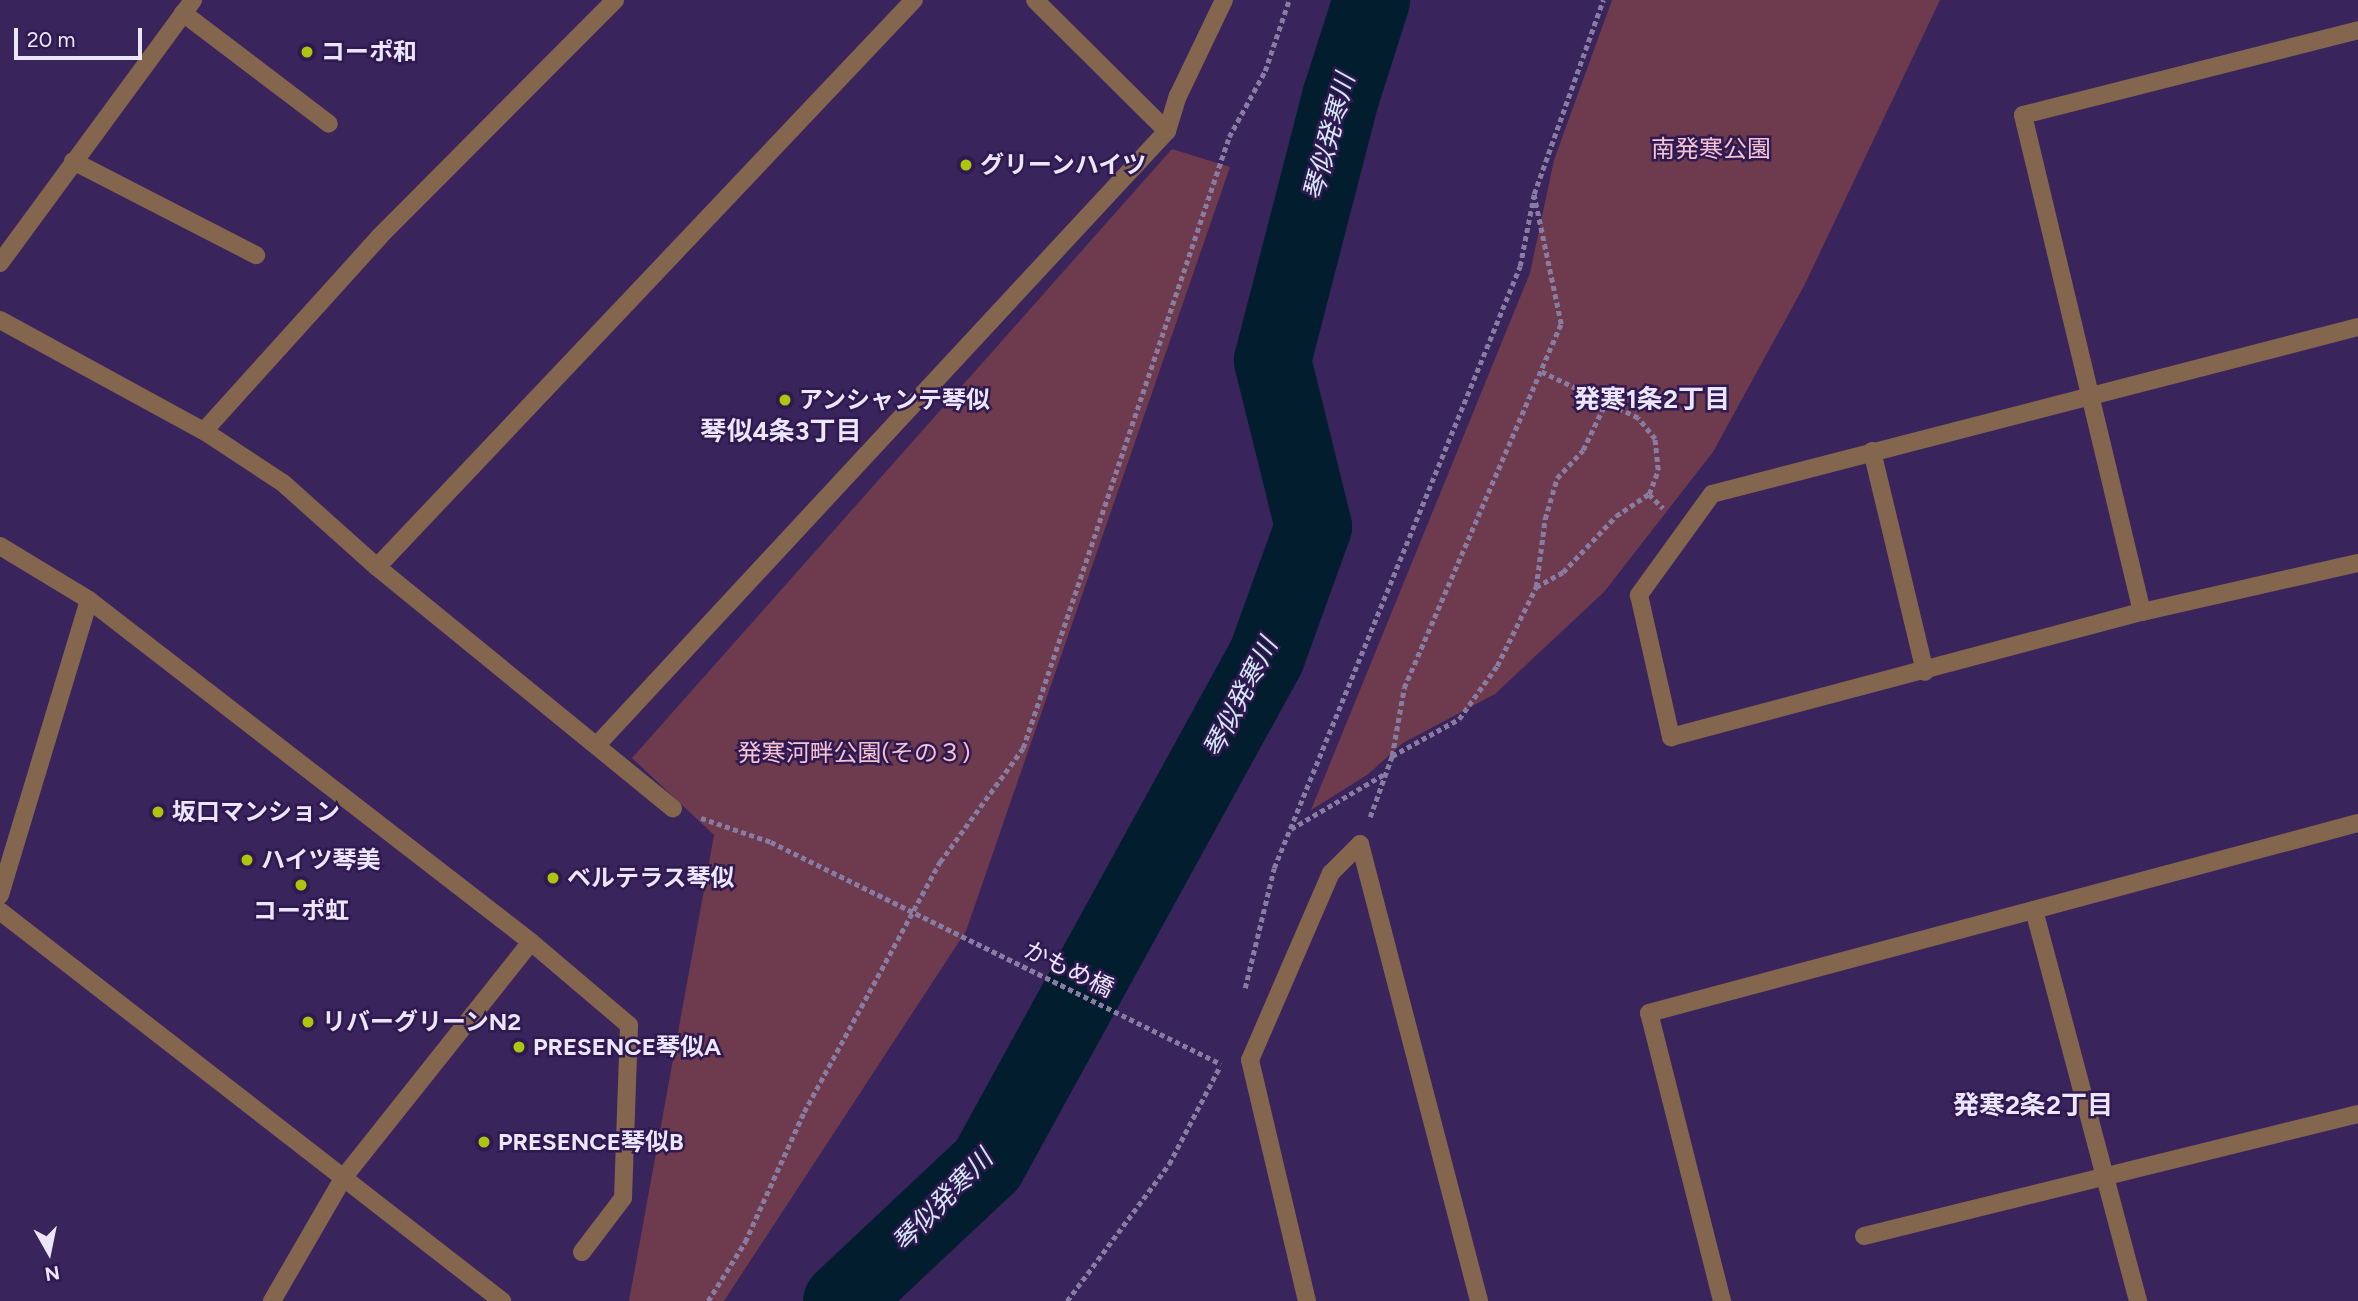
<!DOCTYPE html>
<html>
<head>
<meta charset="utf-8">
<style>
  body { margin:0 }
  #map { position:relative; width:2358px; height:1301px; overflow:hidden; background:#39245b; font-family:Figtree,"Noto Sans JP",sans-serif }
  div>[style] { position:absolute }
  .green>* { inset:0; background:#6d3b4d }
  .river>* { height:77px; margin:-38.5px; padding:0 38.5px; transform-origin:38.5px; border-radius:38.5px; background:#011d2e }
  .path>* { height:4.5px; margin-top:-2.25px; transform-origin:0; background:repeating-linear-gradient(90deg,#897ca3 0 5px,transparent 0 8.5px) }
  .service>* { height:18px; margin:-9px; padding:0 9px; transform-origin:9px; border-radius:9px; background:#84654e }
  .minor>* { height:18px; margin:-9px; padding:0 9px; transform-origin:9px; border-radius:9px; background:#84654e }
  .dots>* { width:19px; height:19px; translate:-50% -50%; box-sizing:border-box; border:4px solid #2f1950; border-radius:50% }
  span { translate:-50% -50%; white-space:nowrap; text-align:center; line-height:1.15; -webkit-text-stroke:5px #2f1950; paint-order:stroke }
  .poi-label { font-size:24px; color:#ebe6fb; font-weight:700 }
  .left { translate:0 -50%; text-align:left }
  .park-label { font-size:24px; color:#f4c3d2 }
  .street-label { font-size:24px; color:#ebe6fb }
  .water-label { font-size:26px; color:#d3e7f6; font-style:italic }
  .neighbourhood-label { font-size:26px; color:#ebe6fb; font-weight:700 }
  .north { position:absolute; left:14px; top:1217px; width:70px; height:70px; -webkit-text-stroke:5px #2f1950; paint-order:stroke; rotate:171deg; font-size:19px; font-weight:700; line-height:28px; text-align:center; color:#ebe6fb }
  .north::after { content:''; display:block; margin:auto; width:24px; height:32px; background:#ebe6fb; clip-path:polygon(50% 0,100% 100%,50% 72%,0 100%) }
  .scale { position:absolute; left:14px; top:28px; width:128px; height:32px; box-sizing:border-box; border:4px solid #ebe6fb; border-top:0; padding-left:9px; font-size:21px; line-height:24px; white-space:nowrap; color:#ebe6fb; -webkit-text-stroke:5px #2f1950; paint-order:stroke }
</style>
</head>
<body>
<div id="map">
  <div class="green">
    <div style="clip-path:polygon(1612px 0,1940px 0,1804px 286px,1713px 452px,1604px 592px,1495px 694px,1403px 743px,1367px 775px,1311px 810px,1530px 273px,1554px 160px)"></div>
    <div style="clip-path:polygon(1172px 149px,1230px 167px,966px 931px,724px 1301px,629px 1301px,714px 835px,632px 758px)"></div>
  </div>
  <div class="river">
    <div style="left:841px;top:1301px;width:200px;rotate:-43.2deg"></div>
    <div style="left:987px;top:1164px;width:580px;rotate:-61.22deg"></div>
    <div style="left:1266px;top:656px;width:138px;rotate:-70.1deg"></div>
    <div style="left:1313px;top:526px;width:171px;rotate:-103.9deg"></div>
    <div style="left:1272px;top:360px;width:275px;rotate:-75.5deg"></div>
    <div style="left:1341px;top:94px;width:99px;rotate:-72.3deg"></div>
  </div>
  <div class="path">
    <div style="left:1649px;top:494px;width:20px;rotate:45deg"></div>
    <div style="left:1536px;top:587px;width:69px;rotate:-82.5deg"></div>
    <div style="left:1545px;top:519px;width:43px;rotate:-73.7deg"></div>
    <div style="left:1557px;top:478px;width:38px;rotate:-47deg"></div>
    <div style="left:1583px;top:450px;width:51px;rotate:-64.4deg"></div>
    <div style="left:1392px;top:756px;width:77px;rotate:-28.9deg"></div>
    <div style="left:1459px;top:719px;width:65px;rotate:-54.4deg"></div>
    <div style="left:1497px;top:666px;width:88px;rotate:-63.7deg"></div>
    <div style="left:1536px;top:587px;width:31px;rotate:-29deg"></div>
    <div style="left:1563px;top:572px;width:77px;rotate:-46.6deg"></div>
    <div style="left:1616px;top:516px;width:40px;rotate:-34deg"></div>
    <div style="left:1649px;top:494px;width:26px;rotate:-69deg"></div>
    <div style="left:1658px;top:470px;width:31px;rotate:-96deg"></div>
    <div style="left:1655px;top:439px;width:27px;rotate:-129deg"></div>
    <div style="left:1638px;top:418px;width:110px;rotate:-154.6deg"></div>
    <div style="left:1370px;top:817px;width:65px;rotate:-70.2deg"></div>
    <div style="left:1392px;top:756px;width:69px;rotate:-80deg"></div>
    <div style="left:1404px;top:688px;width:396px;rotate:-66.7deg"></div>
    <div style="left:1561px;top:324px;width:131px;rotate:-101.9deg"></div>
    <div style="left:701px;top:818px;width:74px;rotate:18.9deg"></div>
    <div style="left:771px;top:842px;width:502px;rotate:26.26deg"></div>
    <div style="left:1291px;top:829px;width:110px;rotate:-30.5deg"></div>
    <div style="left:1245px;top:988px;width:123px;rotate:-76.4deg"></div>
    <div style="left:1274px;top:868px;width:650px;rotate:-67.77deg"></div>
    <div style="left:1520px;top:266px;width:73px;rotate:-79deg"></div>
    <div style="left:1534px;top:194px;width:206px;rotate:-70.4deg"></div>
    <div style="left:708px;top:1301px;width:70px;rotate:-57.9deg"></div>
    <div style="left:745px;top:1242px;width:143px;rotate:-65.6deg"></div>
    <div style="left:804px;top:1112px;width:285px;rotate:-61.5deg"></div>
    <div style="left:940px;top:862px;width:141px;rotate:-53.9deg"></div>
    <div style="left:1023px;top:748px;width:645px;rotate:-71.37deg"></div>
    <div style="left:1229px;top:137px;width:75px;rotate:-61.4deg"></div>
    <div style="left:1265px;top:71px;width:75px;rotate:-71.3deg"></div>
    <div style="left:1067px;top:1301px;width:171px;rotate:-53.3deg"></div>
    <div style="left:1169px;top:1164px;width:110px;rotate:-62.5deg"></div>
  </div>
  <div class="service">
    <div style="left:183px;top:13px;width:183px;rotate:37.2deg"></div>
    <div style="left:73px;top:161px;width:206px;rotate:27.2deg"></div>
    <div style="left:1250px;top:1060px;width:204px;rotate:-66.6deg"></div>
    <div style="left:1331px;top:873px;width:41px;rotate:-45deg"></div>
    <div style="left:582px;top:1252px;width:68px;rotate:-52.8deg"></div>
    <div style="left:623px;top:1198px;width:173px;rotate:-88deg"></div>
  </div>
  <div class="minor">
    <div style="left:1035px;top:0;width:186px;rotate:44.8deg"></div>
    <div style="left:0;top:263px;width:326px;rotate:-53.7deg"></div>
    <div style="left:0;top:320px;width:232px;rotate:28.6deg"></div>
    <div style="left:204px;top:431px;width:95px;rotate:33.4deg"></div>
    <div style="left:283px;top:483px;width:126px;rotate:41.8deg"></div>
    <div style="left:377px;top:567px;width:382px;rotate:39.2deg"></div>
    <div style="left:2358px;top:327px;width:667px;rotate:165.51deg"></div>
    <div style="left:1712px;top:494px;width:125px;rotate:125.9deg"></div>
    <div style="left:1639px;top:595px;width:146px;rotate:77.3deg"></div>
    <div style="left:1671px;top:737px;width:487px;rotate:-14.9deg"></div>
    <div style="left:2142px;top:612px;width:221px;rotate:-12.8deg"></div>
    <div style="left:204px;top:431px;width:263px;rotate:-47.9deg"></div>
    <div style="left:380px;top:236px;width:333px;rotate:-45.1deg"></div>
    <div style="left:1872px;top:451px;width:227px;rotate:76.5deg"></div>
    <div style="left:0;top:546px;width:104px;rotate:31.2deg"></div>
    <div style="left:89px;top:600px;width:559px;rotate:37.73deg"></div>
    <div style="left:531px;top:942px;width:128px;rotate:40.3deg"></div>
    <div style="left:377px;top:567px;width:781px;rotate:-46.56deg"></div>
    <div style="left:2142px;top:612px;width:511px;rotate:-103.47deg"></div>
    <div style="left:2023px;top:115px;width:346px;rotate:-14.2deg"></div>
    <div style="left:597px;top:745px;width:838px;rotate:-47.13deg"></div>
    <div style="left:1167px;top:131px;width:37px;rotate:-73deg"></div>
    <div style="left:1178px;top:96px;width:106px;rotate:-64.4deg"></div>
    <div style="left:1360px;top:844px;width:472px;rotate:75.4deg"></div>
    <div style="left:0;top:895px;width:308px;rotate:-73.2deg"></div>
    <div style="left:2034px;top:910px;width:405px;rotate:75.1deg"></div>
    <div style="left:0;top:911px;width:636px;rotate:37.84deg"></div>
    <div style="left:1250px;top:1060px;width:248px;rotate:76.7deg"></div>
    <div style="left:1864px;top:1236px;width:509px;rotate:-13.87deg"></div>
    <div style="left:272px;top:1301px;width:143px;rotate:-59.9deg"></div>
    <div style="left:344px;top:1177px;width:300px;rotate:-51.5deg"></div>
    <div style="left:1722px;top:1301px;width:297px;rotate:-104.2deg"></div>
    <div style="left:1649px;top:1013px;width:734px;rotate:-15deg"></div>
  </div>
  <div class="dots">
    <div style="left:307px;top:52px;background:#adc60d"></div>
    <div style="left:966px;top:165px;background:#adc60d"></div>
    <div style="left:785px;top:400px;background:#adc60d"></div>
    <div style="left:158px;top:812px;background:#adc60d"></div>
    <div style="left:247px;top:860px;background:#adc60d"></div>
    <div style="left:553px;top:878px;background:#adc60d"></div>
    <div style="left:301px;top:885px;background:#adc60d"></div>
    <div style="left:308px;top:1022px;background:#adc60d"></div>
    <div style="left:519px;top:1047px;background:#adc60d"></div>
    <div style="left:484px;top:1142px;background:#adc60d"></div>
  </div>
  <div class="poi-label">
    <span class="left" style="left:321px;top:52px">コーポ和</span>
    <span class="left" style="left:980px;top:165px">グリーンハイツ</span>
    <span class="left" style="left:799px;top:400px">アンシャンテ琴似</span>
    <span class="left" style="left:172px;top:812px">坂口マンション</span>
    <span class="left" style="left:261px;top:860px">ハイツ琴美</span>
    <span class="left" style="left:567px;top:878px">ベルテラス琴似</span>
    <span style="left:301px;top:911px">コーポ虹</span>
    <span class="left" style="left:322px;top:1022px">リバーグリーンN2</span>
    <span class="left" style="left:533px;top:1047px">PRESENCE琴似A</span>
    <span class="left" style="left:498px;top:1142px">PRESENCE琴似B</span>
  </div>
  <div class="park-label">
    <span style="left:1711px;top:149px">南発寒公園</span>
    <span style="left:854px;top:753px">発寒河畔公園(その３)</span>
  </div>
  <div class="street-label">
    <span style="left:1069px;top:969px;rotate:26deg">かもめ橋</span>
  </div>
  <div class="water-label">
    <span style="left:1330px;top:137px;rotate:-75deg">琴似発寒川</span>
    <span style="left:1241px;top:698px;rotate:-63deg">琴似発寒川</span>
    <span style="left:943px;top:1201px;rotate:-46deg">琴似発寒川</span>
  </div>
  <div class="neighbourhood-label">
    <span style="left:1652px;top:400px">発寒1条2丁目</span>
    <span style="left:781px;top:432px">琴似4条3丁目</span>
    <span style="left:2033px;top:1106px">発寒2条2丁目</span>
  </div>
  <div class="north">N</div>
  <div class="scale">20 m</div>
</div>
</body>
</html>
